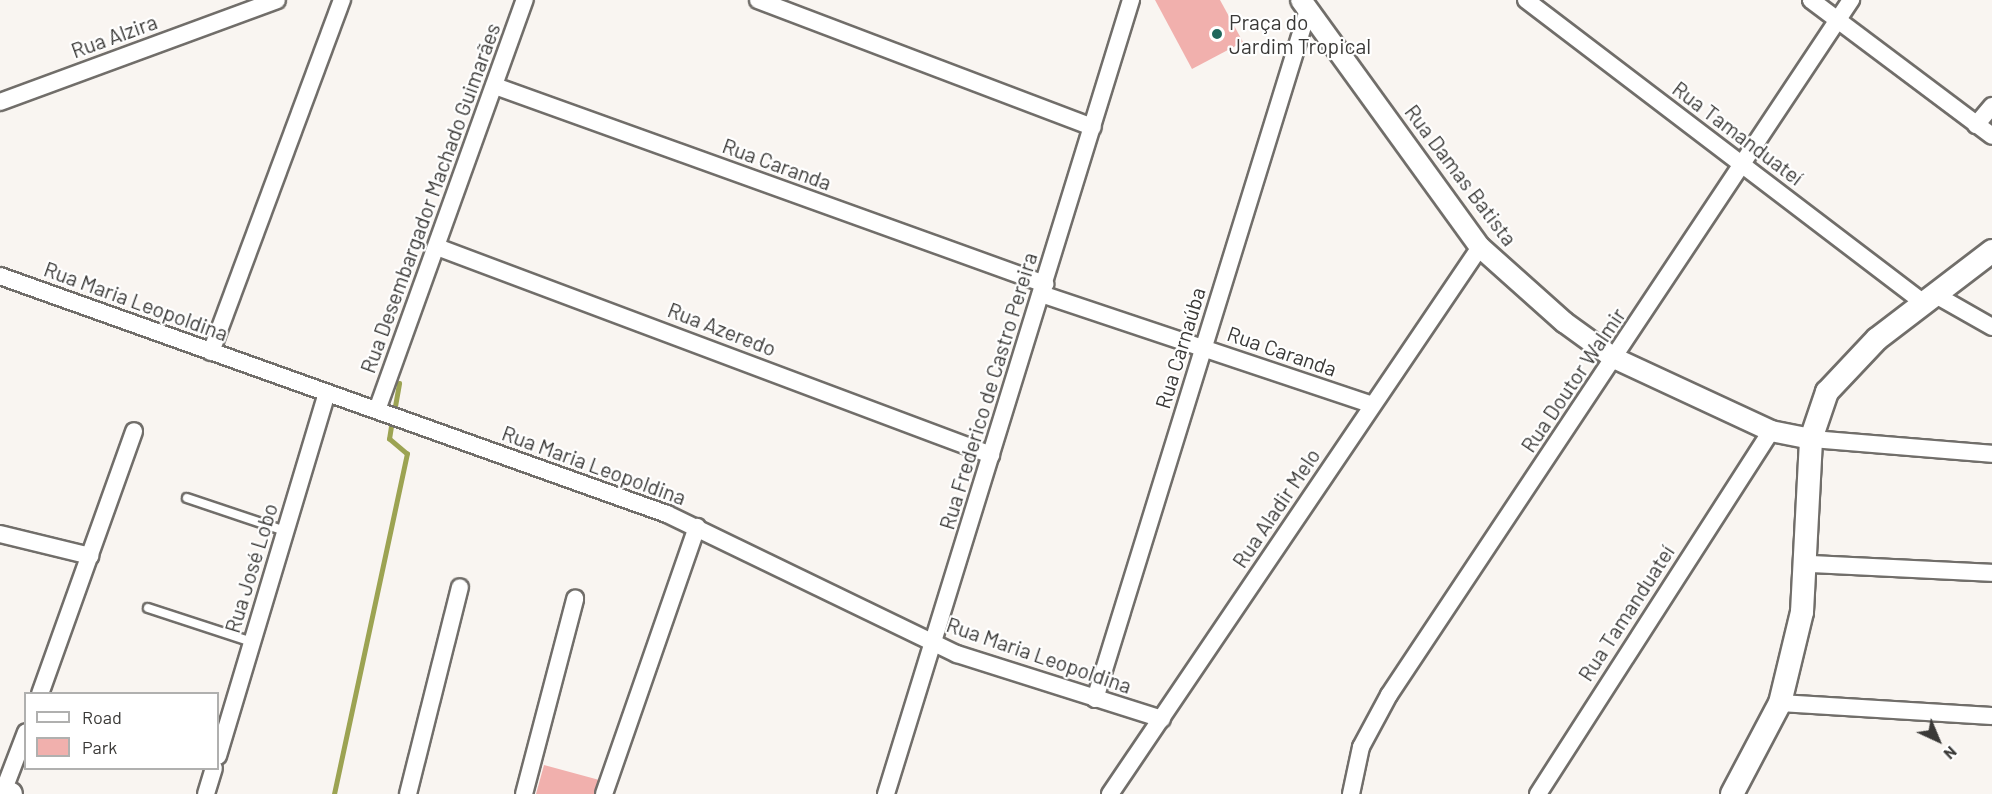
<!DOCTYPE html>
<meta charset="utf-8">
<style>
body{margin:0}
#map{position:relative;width:1992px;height:794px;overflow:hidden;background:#f9f5f1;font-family:Barlow,sans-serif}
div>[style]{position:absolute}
.green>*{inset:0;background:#f1b0ad}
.stream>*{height:4.5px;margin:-2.25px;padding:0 2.25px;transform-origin:2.25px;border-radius:2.25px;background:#9ca352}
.roads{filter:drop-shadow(2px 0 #716e6a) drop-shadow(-2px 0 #716e6a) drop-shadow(0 2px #716e6a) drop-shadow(0 -2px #716e6a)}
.service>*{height:8px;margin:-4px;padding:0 4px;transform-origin:4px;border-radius:4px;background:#fff}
.minor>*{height:16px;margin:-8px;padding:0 8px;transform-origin:8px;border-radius:8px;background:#fff}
.tertiary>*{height:20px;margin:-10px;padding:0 10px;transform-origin:10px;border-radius:10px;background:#fff}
.secondary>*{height:22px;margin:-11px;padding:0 11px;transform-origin:11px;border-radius:11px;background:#fff}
.dots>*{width:16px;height:16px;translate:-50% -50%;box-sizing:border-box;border:3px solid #fff;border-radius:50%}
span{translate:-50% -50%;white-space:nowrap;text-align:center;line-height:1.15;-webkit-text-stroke:4.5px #fff;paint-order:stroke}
.poi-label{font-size:21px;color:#3a3937}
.left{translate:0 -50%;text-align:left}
.street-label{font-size:21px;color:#3a3937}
.legend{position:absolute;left:24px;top:692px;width:195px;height:78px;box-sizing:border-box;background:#fff;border:2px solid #b0b0af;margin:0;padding:8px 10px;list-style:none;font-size:18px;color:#3a3937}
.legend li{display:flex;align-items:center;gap:12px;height:30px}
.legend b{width:30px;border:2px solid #b0b0af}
.north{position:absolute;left:1908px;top:710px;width:60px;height:60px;-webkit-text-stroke:4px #fff;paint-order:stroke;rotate:136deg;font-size:16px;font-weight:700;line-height:24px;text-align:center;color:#3a3937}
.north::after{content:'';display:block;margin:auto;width:21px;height:27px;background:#3a3937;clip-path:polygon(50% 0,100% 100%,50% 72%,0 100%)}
</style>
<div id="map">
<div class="green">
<i style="clip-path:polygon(1155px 0,1220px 0,1243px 42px,1192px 69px)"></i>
<i style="clip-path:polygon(544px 765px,603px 781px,598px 794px,536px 794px)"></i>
</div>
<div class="stream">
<i style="left:394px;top:412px;width:29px;rotate:-80deg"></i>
<i style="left:334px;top:794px;width:348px;rotate:-77.9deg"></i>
<i style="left:407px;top:454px;width:23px;rotate:-140deg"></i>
<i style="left:389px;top:439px;width:18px;rotate:-81deg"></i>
</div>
<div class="roads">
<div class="service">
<i style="left:187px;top:498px;width:103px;rotate:18.6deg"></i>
<i style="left:148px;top:608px;width:109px;rotate:18.1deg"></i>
</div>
<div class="minor">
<i style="left:758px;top:0;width:358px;rotate:20.8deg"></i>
<i style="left:1526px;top:0;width:499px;rotate:37.3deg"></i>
<i style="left:1811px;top:0;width:226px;rotate:36.9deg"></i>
<i style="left:495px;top:86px;width:585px;rotate:19.8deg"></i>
<i style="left:0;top:102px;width:295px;rotate:-20.2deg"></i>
<i style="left:1976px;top:125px;width:25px;rotate:-50deg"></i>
<i style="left:437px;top:247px;width:592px;rotate:20.58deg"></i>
<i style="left:0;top:276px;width:708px;rotate:19.64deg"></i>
<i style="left:667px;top:514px;width:322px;rotate:25.8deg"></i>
<i style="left:957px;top:654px;width:215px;rotate:17.6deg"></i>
<i style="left:1041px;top:294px;width:349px;rotate:18.5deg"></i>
<i style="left:1934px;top:294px;width:67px;rotate:29.6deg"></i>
<i style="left:211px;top:352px;width:376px;rotate:-69.6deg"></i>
<i style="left:377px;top:410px;width:436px;rotate:-70.2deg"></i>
<i style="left:1811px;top:439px;width:182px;rotate:4.7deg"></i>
<i style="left:0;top:534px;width:93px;rotate:13.7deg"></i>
<i style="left:1809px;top:564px;width:183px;rotate:2.8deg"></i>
<i style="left:40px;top:694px;width:279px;rotate:-70.3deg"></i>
<i style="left:1095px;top:699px;width:721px;rotate:-72.82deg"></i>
<i style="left:1780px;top:703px;width:212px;rotate:3.5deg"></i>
<i style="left:218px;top:756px;width:379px;rotate:-73.3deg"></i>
<i style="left:3px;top:792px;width:64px;rotate:-69deg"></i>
<i style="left:206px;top:794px;width:27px;rotate:-73deg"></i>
<i style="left:408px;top:794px;width:213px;rotate:-75.9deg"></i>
<i style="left:524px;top:794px;width:202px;rotate:-75.3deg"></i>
<i style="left:604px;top:794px;width:283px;rotate:-70.8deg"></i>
<i style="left:886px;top:794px;width:831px;rotate:-72.85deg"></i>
<i style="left:1110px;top:794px;width:660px;rotate:-55.92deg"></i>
<i style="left:1351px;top:794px;width:48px;rotate:-78deg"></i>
<i style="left:1361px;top:747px;width:59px;rotate:-61.7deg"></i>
<i style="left:1389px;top:695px;width:835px;rotate:-56.39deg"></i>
<i style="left:1538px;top:794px;width:431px;rotate:-57.3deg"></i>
</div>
<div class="tertiary">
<i style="left:1301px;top:0;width:305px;rotate:54.1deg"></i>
<i style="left:1480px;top:247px;width:113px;rotate:41.8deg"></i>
<i style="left:1564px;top:322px;width:62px;rotate:35.8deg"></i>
<i style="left:1614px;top:358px;width:173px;rotate:24.9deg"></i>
<i style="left:1771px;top:431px;width:41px;rotate:11.3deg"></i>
</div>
<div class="secondary">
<i style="left:0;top:792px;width:11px;rotate:10deg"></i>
<i style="left:1732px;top:794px;width:103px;rotate:-62.2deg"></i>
<i style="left:1780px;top:703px;width:94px;rotate:-76.4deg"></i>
<i style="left:1802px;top:612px;width:173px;rotate:-87deg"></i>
<i style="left:1811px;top:439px;width:50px;rotate:-71.2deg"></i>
<i style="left:1827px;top:392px;width:73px;rotate:-46.7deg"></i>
<i style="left:1877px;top:339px;width:145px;rotate:-37.4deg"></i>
</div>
</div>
<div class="dots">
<i style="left:1217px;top:34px;background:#1f675c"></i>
</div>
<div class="poi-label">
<span class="left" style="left:1229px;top:34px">Praça do<br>Jardim Tropical</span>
</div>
<div class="street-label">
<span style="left:114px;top:36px;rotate:-20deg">Rua Alzira</span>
<span style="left:1738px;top:133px;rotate:37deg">Rua Tamanduateí</span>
<span style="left:777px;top:164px;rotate:20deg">Rua Caranda</span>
<span style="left:1461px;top:175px;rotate:53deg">Rua Damas Batista</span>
<span style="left:430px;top:198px;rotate:-70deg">Rua Desembargador Machado Guimarães</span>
<span style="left:136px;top:301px;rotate:20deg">Rua Maria Leopoldina</span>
<span style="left:722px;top:329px;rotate:21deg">Rua Azeredo</span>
<span style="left:1180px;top:348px;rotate:-73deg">Rua Carnaúba</span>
<span style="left:1282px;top:351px;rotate:19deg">Rua Caranda</span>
<span style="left:1573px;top:380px;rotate:-56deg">Rua Doutor Walmir</span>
<span style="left:988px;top:391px;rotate:-73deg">Rua Frederico de Castro Pereira</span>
<span style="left:594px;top:465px;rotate:20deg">Rua Maria Leopoldina</span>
<span style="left:1276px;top:508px;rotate:-56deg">Rua Aladir Melo</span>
<span style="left:251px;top:568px;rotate:-73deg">Rua José Lobo</span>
<span style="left:1626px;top:613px;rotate:-57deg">Rua Tamanduateí</span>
<span style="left:1039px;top:655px;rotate:19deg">Rua Maria Leopoldina</span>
</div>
<ul class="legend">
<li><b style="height:8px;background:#fff"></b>Road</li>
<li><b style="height:16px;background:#f1b0ad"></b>Park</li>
</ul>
<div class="north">N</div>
</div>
